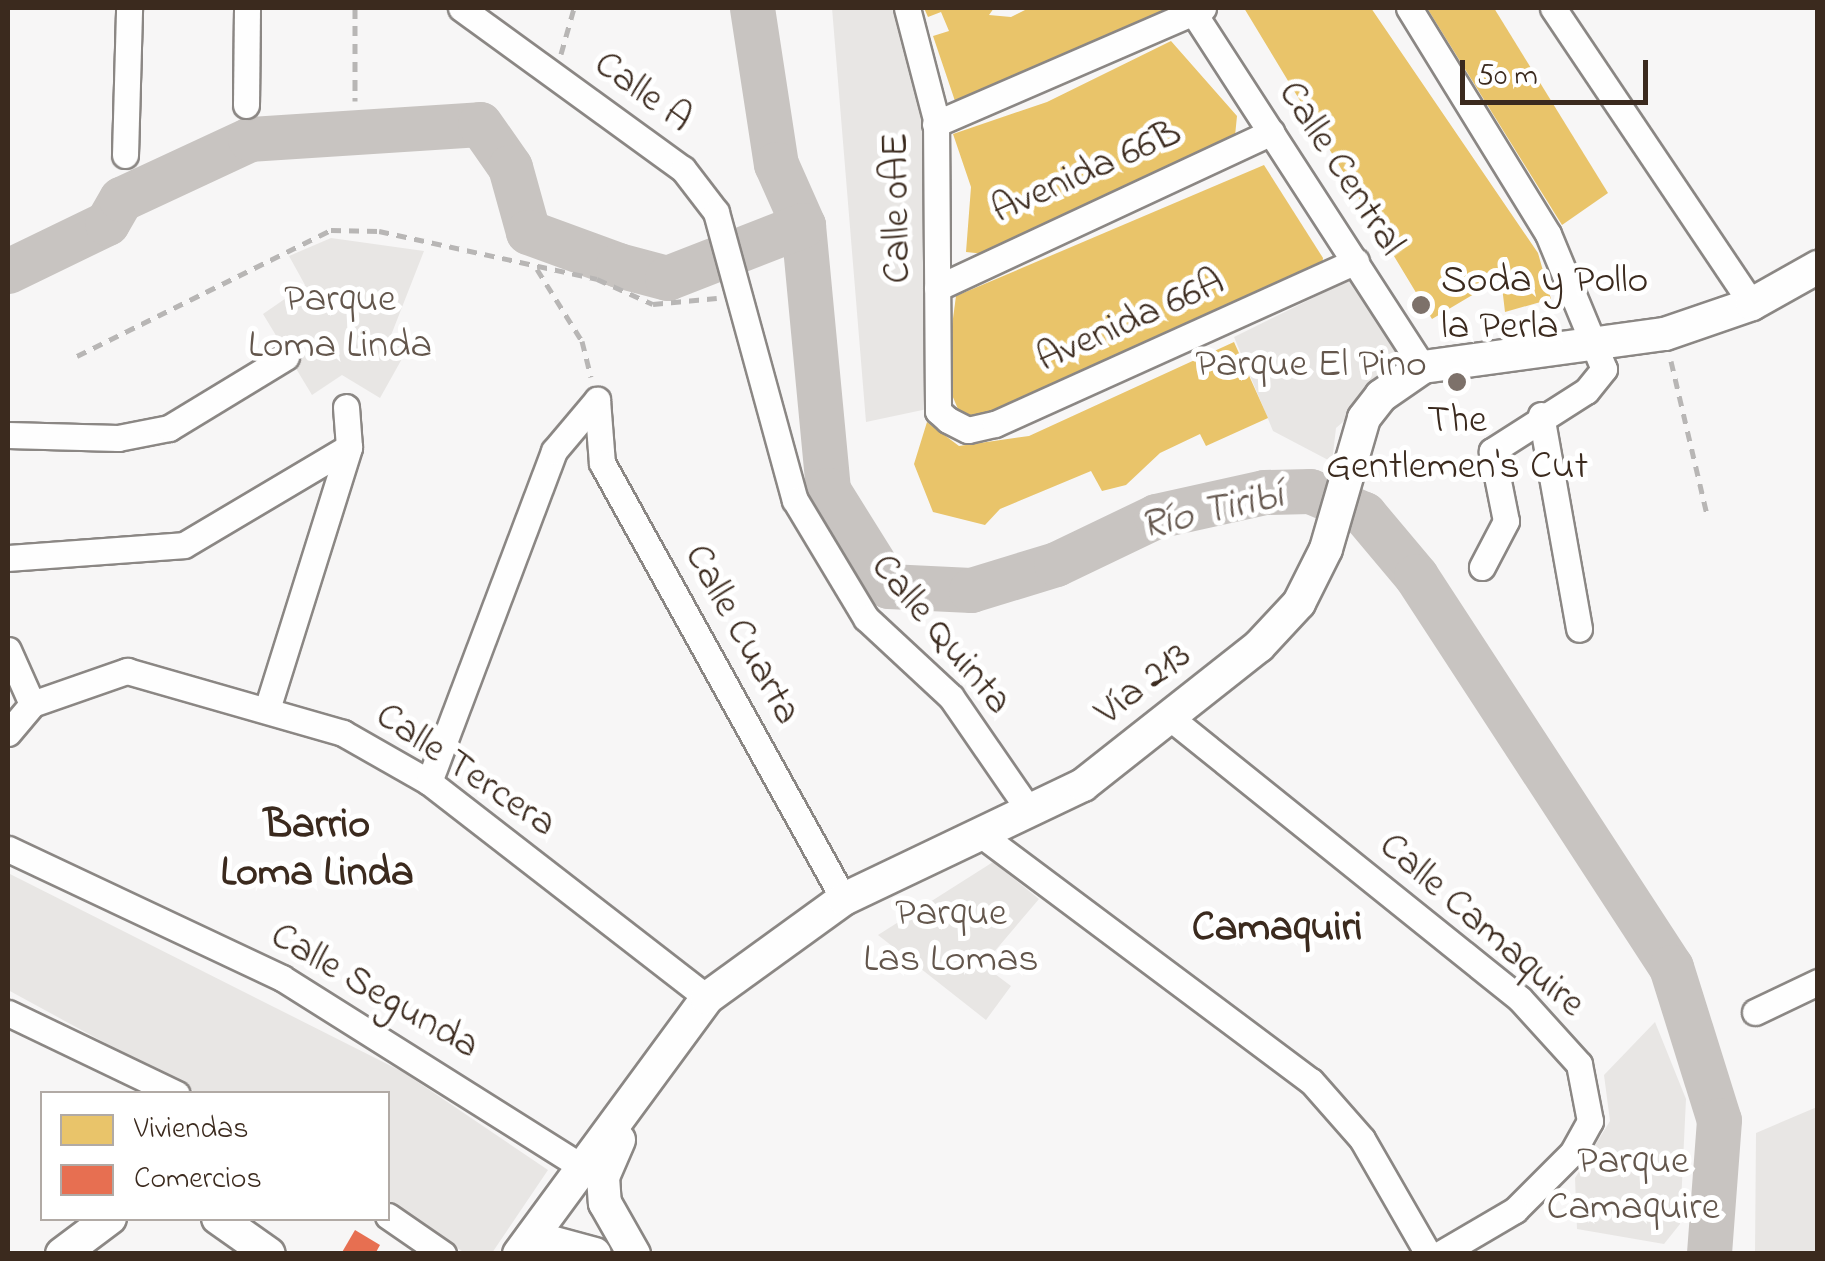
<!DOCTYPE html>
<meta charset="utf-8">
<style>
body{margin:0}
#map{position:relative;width:1825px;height:1261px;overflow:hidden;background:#f7f6f6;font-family:"Indie Flower",sans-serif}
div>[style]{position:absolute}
.green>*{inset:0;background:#e8e6e4}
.homes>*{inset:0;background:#e9c46a}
.shops>*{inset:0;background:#e76f51}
.river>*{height:45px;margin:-22.5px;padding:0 22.5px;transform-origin:22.5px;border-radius:22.5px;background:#c8c4c1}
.path>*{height:5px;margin-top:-2.5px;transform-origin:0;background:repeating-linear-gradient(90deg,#b8b6b5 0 10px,transparent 0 18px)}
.roads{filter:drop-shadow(2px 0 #8b8784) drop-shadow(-2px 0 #8b8784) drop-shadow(0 2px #8b8784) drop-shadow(0 -2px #8b8784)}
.minor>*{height:25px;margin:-12.5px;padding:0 12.5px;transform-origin:12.5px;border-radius:12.5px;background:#fefefe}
.major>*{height:32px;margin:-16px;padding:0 16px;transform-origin:16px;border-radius:16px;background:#fefefe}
.dots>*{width:28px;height:28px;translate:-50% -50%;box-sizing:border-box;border:5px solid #fff;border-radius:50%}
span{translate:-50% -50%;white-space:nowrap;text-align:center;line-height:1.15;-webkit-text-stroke:10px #fff;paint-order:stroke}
.street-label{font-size:40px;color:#3b2a1e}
.poi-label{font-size:40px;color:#3b2a1e}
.left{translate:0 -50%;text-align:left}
.park-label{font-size:40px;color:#63564c}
.water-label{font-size:42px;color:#65584f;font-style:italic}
.neighbourhood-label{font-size:42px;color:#3b2a1e;font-weight:700}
.frame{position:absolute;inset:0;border:10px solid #3b2a1e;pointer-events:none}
.legend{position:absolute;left:40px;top:1091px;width:350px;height:130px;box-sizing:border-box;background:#fff;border:2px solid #b1aaa5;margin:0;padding:12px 18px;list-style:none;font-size:30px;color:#3b2a1e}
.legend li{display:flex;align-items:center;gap:20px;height:50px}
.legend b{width:50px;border:2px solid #b1aaa5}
.scale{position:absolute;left:1460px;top:60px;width:188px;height:45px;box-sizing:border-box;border:5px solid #3b2a1e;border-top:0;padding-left:12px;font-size:30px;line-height:35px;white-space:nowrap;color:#3b2a1e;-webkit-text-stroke:8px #fff;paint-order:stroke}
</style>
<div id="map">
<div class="green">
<i style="clip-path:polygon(832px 8px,898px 8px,927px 123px,932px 408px,866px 422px)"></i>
<i style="clip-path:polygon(331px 238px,424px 251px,388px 343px,408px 348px,380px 398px,342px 375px,312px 395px,263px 314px,305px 285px,289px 256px)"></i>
<i style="clip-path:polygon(1351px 279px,1407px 366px,1336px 428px,1332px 462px,1273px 431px,1234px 337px)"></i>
<i style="clip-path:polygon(993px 862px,1039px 899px,983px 965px,1011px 986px,986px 1020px,878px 935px)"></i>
<i style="clip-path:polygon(8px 873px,403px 1072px,548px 1170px,492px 1253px,465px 1253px,388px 1203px,388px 1094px,197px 1093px,8px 990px)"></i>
<i style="clip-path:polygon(1655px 1022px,1686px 1099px,1680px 1224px,1664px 1244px,1577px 1229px,1575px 1178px,1610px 1121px,1604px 1075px)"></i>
<i style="clip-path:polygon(1817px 1107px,1817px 1253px,1755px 1253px,1756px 1133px)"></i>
</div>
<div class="homes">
<i style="clip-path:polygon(924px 8px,994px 8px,989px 15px,1011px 17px,1029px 8px,1174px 8px,956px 104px,933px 36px,949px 31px,941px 12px,928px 17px)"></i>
<i style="clip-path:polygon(1244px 8px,1371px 8px,1538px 253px,1551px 299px,1505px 312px,1501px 278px,1432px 319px)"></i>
<i style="clip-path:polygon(1427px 8px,1494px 8px,1608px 193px,1562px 225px)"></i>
<i style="clip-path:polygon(1171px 41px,1237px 116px,1234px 146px,985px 254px,966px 252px,971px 187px,953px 134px,1047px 102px)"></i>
<i style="clip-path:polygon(1264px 165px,1323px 258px,1321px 273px,965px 426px,945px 378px,956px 296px)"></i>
<i style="clip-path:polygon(1234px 342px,1268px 418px,1206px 446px,1200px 434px,1160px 453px,1126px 485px,1102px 491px,1091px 471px,1000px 509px,985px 525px,933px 512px,914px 464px,927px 422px,959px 446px,1029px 436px)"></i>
</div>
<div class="shops">
<i style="clip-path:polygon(355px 1230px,380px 1245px,375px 1254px,341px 1254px)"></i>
</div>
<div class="river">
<i style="left:752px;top:8px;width:158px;rotate:81.3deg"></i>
<i style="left:776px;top:164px;width:67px;rotate:66.1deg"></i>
<i style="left:803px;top:225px;width:266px;rotate:84.6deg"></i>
<i style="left:828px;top:490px;width:113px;rotate:58deg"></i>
<i style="left:888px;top:586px;width:83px;rotate:2.8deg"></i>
<i style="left:971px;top:590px;width:89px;rotate:-17deg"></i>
<i style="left:1056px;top:564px;width:111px;rotate:-25.6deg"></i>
<i style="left:1156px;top:516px;width:111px;rotate:-12.5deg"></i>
<i style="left:1264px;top:492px;width:46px;rotate:-1.2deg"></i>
<i style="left:1310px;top:491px;width:59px;rotate:23.1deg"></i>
<i style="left:1364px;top:514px;width:81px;rotate:50deg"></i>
<i style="left:1416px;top:576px;width:467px;rotate:56.9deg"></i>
<i style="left:1671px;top:967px;width:160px;rotate:72.6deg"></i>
<i style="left:1719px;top:1120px;width:134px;rotate:94.3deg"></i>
<i style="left:8px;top:271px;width:110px;rotate:-25.9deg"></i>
<i style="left:107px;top:223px;width:28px;rotate:-60deg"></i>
<i style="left:121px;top:199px;width:142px;rotate:-24.9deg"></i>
<i style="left:250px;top:139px;width:230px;rotate:-3.7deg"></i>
<i style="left:480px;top:124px;width:52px;rotate:55.1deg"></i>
<i style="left:510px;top:167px;width:67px;rotate:74.5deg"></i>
<i style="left:528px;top:232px;width:96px;rotate:20.1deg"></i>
<i style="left:618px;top:265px;width:51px;rotate:14.9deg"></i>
<i style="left:667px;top:278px;width:146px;rotate:-21.3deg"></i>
</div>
<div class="path">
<i style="left:355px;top:8px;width:93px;rotate:90deg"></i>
<i style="left:561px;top:54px;width:48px;rotate:-74.2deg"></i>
<i style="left:537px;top:269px;width:85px;rotate:58deg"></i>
<i style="left:582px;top:341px;width:37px;rotate:76deg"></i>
<i style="left:77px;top:356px;width:284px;rotate:-26.4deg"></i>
<i style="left:331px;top:230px;width:48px;rotate:1.2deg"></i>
<i style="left:379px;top:231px;width:223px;rotate:12.4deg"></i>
<i style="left:597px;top:279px;width:61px;rotate:24.1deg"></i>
<i style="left:653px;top:304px;width:64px;rotate:-5.4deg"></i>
<i style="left:1671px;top:361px;width:157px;rotate:76.8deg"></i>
</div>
<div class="roads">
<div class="minor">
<i style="left:461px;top:8px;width:274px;rotate:36deg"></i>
<i style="left:683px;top:169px;width:54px;rotate:52.5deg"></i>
<i style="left:716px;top:212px;width:299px;rotate:74.7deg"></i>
<i style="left:795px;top:500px;width:138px;rotate:59deg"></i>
<i style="left:866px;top:618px;width:116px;rotate:42.9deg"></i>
<i style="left:951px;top:697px;width:137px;rotate:55.4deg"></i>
<i style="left:907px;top:8px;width:115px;rotate:75.4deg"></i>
<i style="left:936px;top:119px;width:292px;rotate:89.6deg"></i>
<i style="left:938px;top:411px;width:13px;rotate:42deg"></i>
<i style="left:948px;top:420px;width:22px;rotate:27deg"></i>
<i style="left:968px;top:430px;width:28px;rotate:-13deg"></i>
<i style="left:995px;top:424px;width:396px;rotate:-24.3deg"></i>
<i style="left:1409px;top:8px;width:265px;rotate:58.4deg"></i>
<i style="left:1548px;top:234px;width:146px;rotate:67.5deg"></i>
<i style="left:1604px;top:369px;width:28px;rotate:129deg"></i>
<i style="left:1586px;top:391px;width:112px;rotate:147.4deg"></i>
<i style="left:1492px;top:451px;width:71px;rotate:78.7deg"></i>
<i style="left:1506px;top:521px;width:52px;rotate:117.6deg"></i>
<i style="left:1553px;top:8px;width:357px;rotate:56.1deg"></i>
<i style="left:1193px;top:12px;width:423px;rotate:57.1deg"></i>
<i style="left:246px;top:105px;width:97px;rotate:-89.4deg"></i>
<i style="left:935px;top:124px;width:292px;rotate:-23.4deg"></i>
<i style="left:125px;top:155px;width:147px;rotate:-88.4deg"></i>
<i style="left:937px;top:288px;width:369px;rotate:-25deg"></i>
<i style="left:597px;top:400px;width:63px;rotate:85.5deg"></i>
<i style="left:602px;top:463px;width:499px;rotate:61deg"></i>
<i style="left:1541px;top:415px;width:217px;rotate:79.9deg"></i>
<i style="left:8px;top:435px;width:110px;rotate:1.6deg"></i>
<i style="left:118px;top:438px;width:52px;rotate:-11.1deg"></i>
<i style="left:169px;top:428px;width:137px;rotate:-31.3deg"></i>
<i style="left:8px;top:558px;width:176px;rotate:-4.2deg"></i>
<i style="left:184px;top:545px;width:192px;rotate:-30.7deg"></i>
<i style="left:8px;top:650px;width:59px;rotate:66deg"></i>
<i style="left:268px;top:706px;width:271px;rotate:-72.6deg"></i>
<i style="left:349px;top:447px;width:40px;rotate:-94.3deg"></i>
<i style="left:1173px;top:720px;width:445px;rotate:38.8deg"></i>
<i style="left:1520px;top:999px;width:88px;rotate:47.8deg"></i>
<i style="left:1579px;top:1064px;width:58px;rotate:79.1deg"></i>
<i style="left:1590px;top:1121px;width:37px;rotate:119deg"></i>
<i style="left:1572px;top:1153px;width:81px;rotate:135deg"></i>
<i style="left:1515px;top:1210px;width:87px;rotate:149.6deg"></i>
<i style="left:8px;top:733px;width:38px;rotate:-50deg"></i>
<i style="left:32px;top:704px;width:101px;rotate:-19.2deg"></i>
<i style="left:127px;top:671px;width:225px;rotate:16deg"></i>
<i style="left:343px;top:733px;width:99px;rotate:29.7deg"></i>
<i style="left:429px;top:782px;width:352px;rotate:37.8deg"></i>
<i style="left:429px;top:782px;width:354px;rotate:-69.3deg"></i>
<i style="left:554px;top:451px;width:67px;rotate:-49.9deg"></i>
<i style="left:979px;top:833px;width:414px;rotate:36.8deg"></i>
<i style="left:1311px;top:1081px;width:77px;rotate:48.7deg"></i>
<i style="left:1362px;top:1139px;width:133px;rotate:60.1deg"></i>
<i style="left:8px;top:849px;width:303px;rotate:25.2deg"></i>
<i style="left:282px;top:978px;width:357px;rotate:32.2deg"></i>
<i style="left:1755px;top:1012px;width:70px;rotate:-25.5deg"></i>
<i style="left:8px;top:1013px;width:187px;rotate:25.6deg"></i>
<i style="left:388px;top:1216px;width:67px;rotate:34.6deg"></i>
</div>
<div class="major">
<i style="left:619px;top:1140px;width:40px;rotate:113.4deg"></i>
<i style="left:603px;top:1177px;width:26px;rotate:86deg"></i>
<i style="left:605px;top:1203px;width:59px;rotate:60.4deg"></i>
<i style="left:218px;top:1218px;width:62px;rotate:35.2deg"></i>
<i style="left:532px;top:1237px;width:65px;rotate:15.1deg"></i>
<i style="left:62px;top:1254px;width:60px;rotate:-36.9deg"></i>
<i style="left:519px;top:1254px;width:318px;rotate:-53.7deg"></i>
<i style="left:707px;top:998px;width:169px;rotate:-35.9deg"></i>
<i style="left:844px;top:899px;width:265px;rotate:-25.5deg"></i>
<i style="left:1083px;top:785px;width:224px;rotate:-38.3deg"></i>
<i style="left:1259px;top:646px;width:59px;rotate:-47.1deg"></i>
<i style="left:1299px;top:603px;width:60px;rotate:-63.4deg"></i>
<i style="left:1326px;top:549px;width:136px;rotate:-73.8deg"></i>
<i style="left:1364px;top:418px;width:28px;rotate:-52deg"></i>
<i style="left:1381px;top:396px;width:51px;rotate:-34.6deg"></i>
<i style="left:1423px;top:367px;width:244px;rotate:-7.8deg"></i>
<i style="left:1665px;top:334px;width:92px;rotate:-19deg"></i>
<i style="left:1752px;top:304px;width:76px;rotate:-29.3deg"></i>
</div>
</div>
<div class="dots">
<i style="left:1421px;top:305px;background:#7d716a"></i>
<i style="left:1457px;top:382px;background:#7d716a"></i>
</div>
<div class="street-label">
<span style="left:642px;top:93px;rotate:36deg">Calle A</span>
<span style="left:1340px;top:169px;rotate:57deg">Calle Central</span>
<span style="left:1087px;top:173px;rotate:-24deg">Avenida 66B</span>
<span style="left:898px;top:208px;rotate:-91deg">Calle 0AE</span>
<span style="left:1131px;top:322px;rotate:-24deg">Avenida 66A</span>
<span style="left:741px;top:635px;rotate:61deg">Calle Cuarta</span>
<span style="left:940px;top:635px;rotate:50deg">Calle Quinta</span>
<span style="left:1144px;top:685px;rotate:-38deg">Vía 213</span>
<span style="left:465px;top:771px;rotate:34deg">Calle Tercera</span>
<span style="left:1481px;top:926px;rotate:41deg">Calle Camaquire</span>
<span style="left:374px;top:992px;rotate:30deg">Calle Segunda</span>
</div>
<div class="poi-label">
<span class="left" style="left:1441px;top:305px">Soda y Pollo<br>la Perla</span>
<span style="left:1457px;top:445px">The<br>Gentlemen's Cut</span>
</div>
<div class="park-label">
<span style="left:340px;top:324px">Parque<br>Loma Linda</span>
<span style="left:1311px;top:366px">Parque El Pino</span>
<span style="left:951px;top:938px">Parque<br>Las Lomas</span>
<span style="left:1633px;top:1186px">Parque<br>Camaquire</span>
</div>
<div class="water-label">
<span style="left:1212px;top:512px;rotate:-13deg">Río Tiribí</span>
</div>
<div class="neighbourhood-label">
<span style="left:317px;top:850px">Barrio<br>Loma Linda</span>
<span style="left:1277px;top:929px">Camaquiri</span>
</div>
<div class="frame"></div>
<ul class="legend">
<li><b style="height:28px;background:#e9c46a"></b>Viviendas</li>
<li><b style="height:28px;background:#e76f51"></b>Comercios</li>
</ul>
<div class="scale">50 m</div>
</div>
